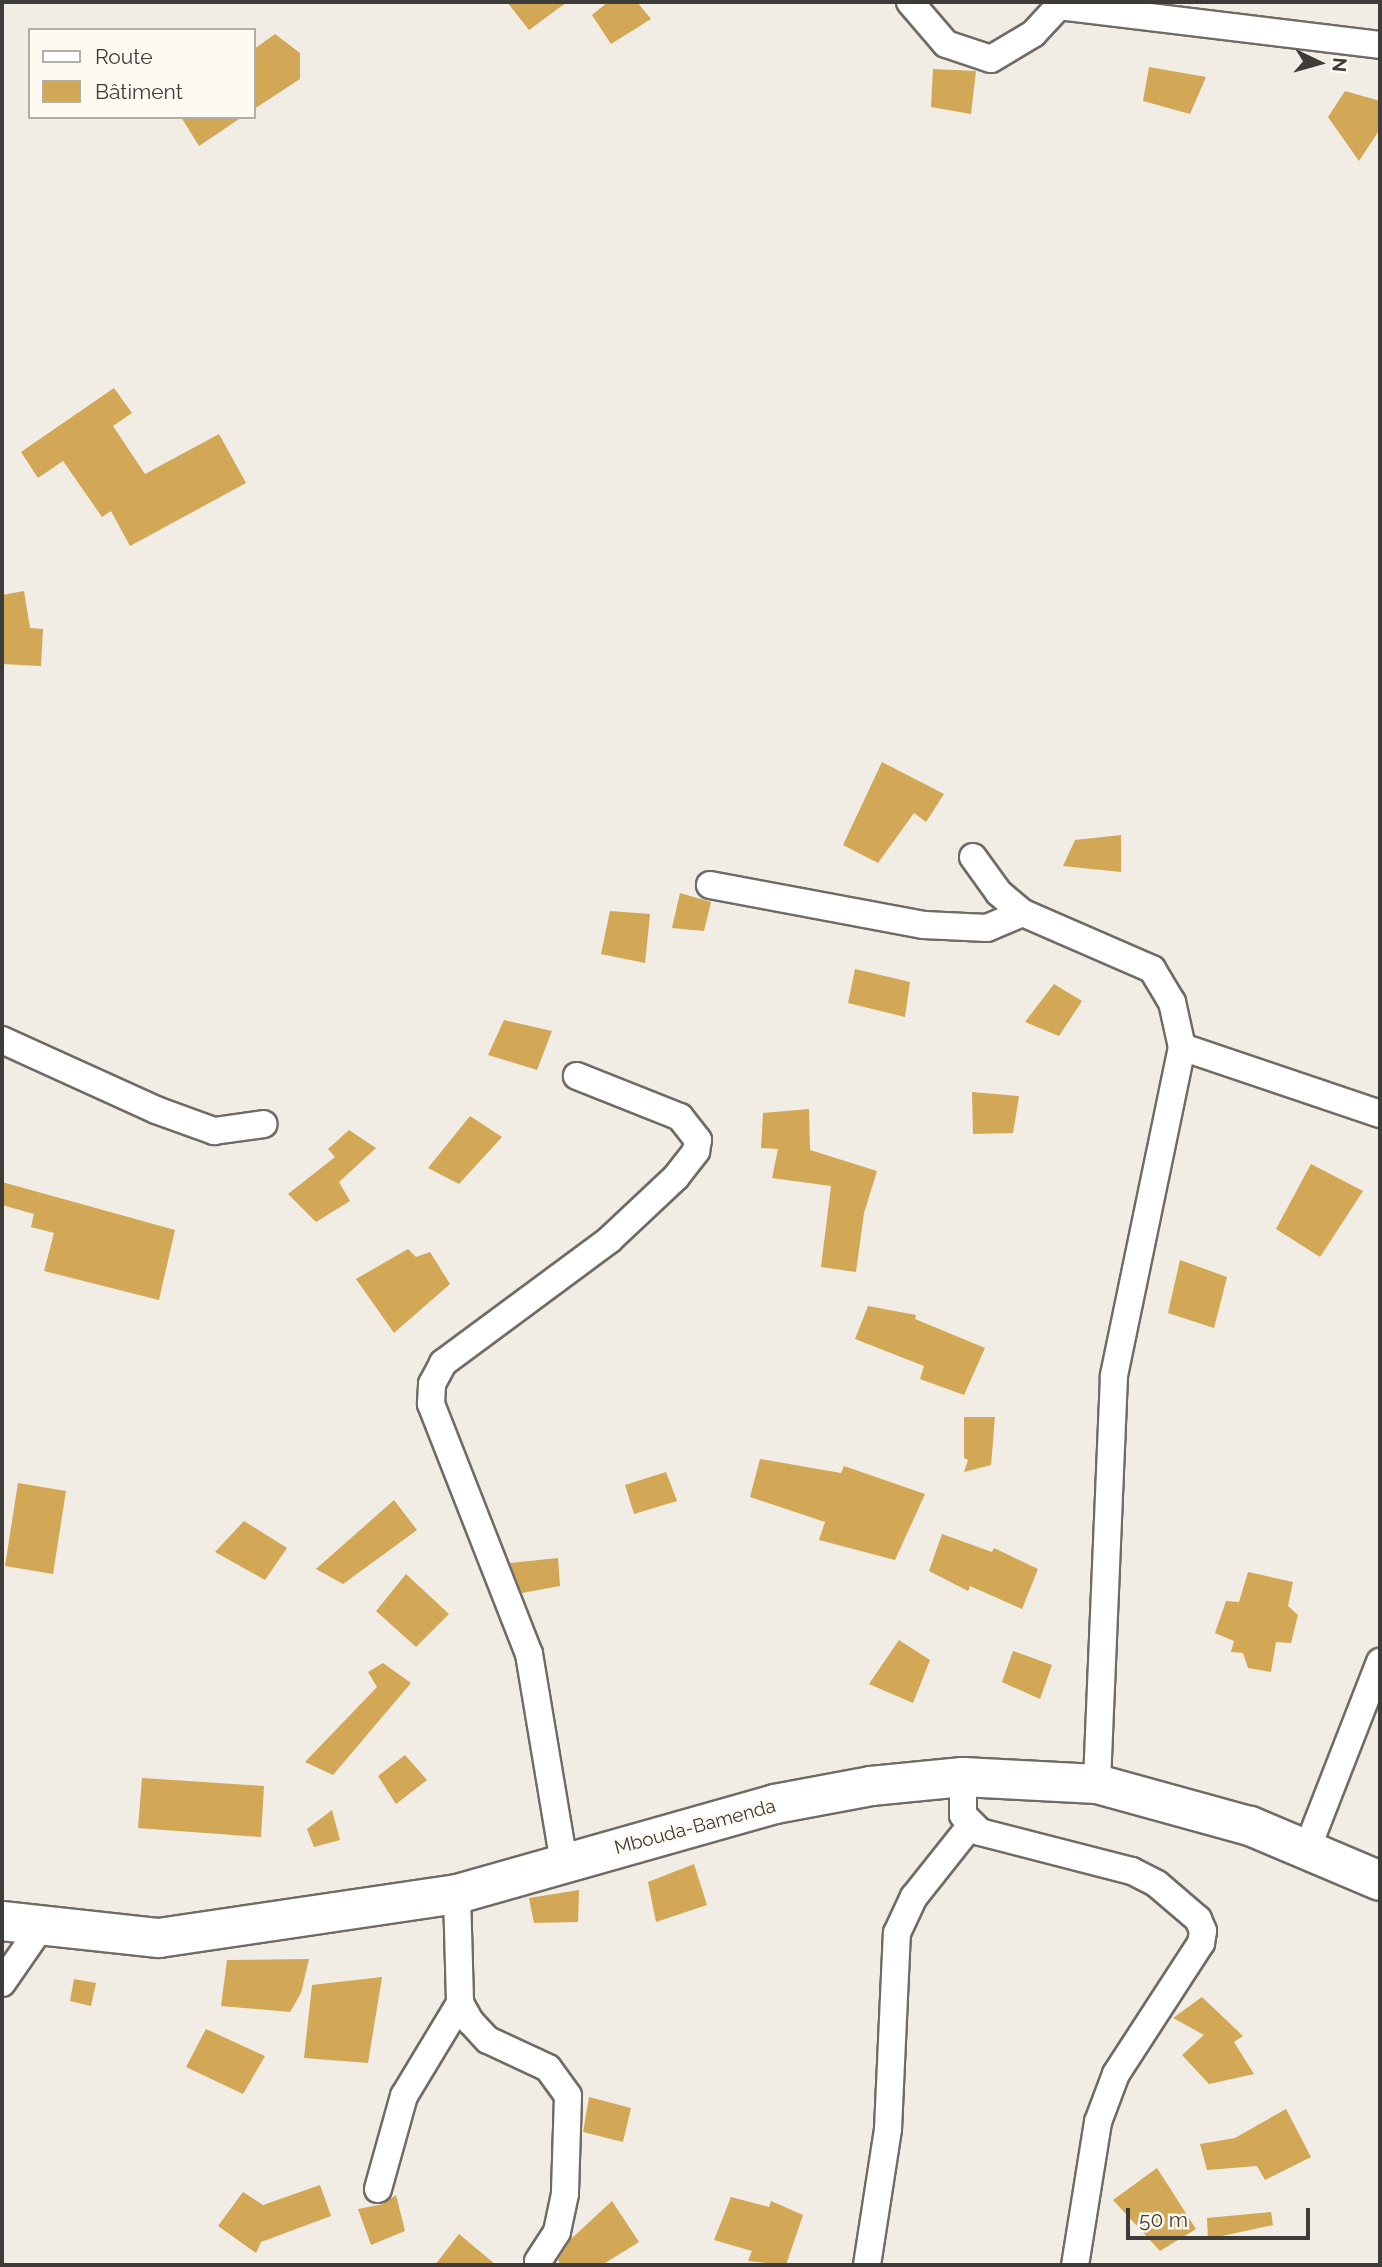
<!DOCTYPE html>
<meta charset="utf-8">
<style>
body{margin:0}
#map{position:relative;width:1382px;height:2267px;overflow:hidden;background:#f1ece4;font-family:Raleway,sans-serif}
div>[style]{position:absolute}
.building>*{inset:0;background:#d2a755}
.roads{filter:drop-shadow(2px 0 #706c65) drop-shadow(-2px 0 #706c65) drop-shadow(0 2px #706c65) drop-shadow(0 -2px #706c65)}
.minor>*{height:26px;margin:-13px;padding:0 13px;transform-origin:13px;border-radius:13px;background:#fff}
.trunk>*{height:38px;margin:-19px;padding:0 19px;transform-origin:19px;border-radius:19px;background:#fff}
span{translate:-50% -50%;white-space:nowrap;text-align:center;line-height:1.15;-webkit-text-stroke:5px #fef9f1;paint-order:stroke}
.street-label{font-size:19px;color:#3d3c38}
.frame{position:absolute;inset:0;border:4px solid #3d3c38;pointer-events:none}
.legend{position:absolute;left:28px;top:28px;width:228px;height:91px;box-sizing:border-box;background:#fef9f1;border:2px solid #b1ada7;margin:0;padding:9px 12px;list-style:none;font-size:21px;color:#3d3c38}
.legend li{display:flex;align-items:center;gap:14px;height:35px}
.legend b{width:35px;border:2px solid #b1ada7}
.north{position:absolute;left:1284px;top:28px;width:70px;height:70px;-webkit-text-stroke:5px #fef9f1;paint-order:stroke;rotate:95deg;font-size:19px;font-weight:700;line-height:28px;text-align:center;color:#3d3c38}
.north::after{content:'';display:block;margin:auto;width:24px;height:32px;background:#3d3c38;clip-path:polygon(50% 0,100% 100%,50% 72%,0 100%)}
.scale{position:absolute;left:1126px;top:2208px;width:184px;height:32px;box-sizing:border-box;border:4px solid #3d3c38;border-top:0;padding-left:9px;font-size:21px;line-height:24px;white-space:nowrap;color:#3d3c38;-webkit-text-stroke:5px #fef9f1;paint-order:stroke}
</style>
<div id="map">
<div class="building">
<i style="clip-path:polygon(507px 2px,567px 2px,529px 30px)"></i>
<i style="clip-path:polygon(608px 2px,637px 2px,651px 19px,611px 44px,592px 15px)"></i>
<i style="clip-path:polygon(275px 34px,300px 53px,300px 79px,254px 109px,254px 49px)"></i>
<i style="clip-path:polygon(1149px 67px,1206px 77px,1190px 114px,1143px 101px)"></i>
<i style="clip-path:polygon(933px 69px,976px 71px,971px 114px,931px 107px)"></i>
<i style="clip-path:polygon(1345px 91px,1380px 101px,1380px 129px,1359px 161px,1328px 117px)"></i>
<i style="clip-path:polygon(181px 117px,242px 117px,199px 146px)"></i>
<i style="clip-path:polygon(114px 388px,132px 413px,113px 426px,145px 474px,219px 434px,246px 483px,130px 546px,111px 511px,102px 517px,63px 461px,38px 478px,21px 452px)"></i>
<i style="clip-path:polygon(24px 591px,30px 628px,43px 629px,41px 666px,2px 664px,2px 595px)"></i>
<i style="clip-path:polygon(882px 762px,944px 794px,926px 822px,914px 813px,878px 863px,843px 845px)"></i>
<i style="clip-path:polygon(1121px 835px,1121px 872px,1063px 866px,1075px 840px)"></i>
<i style="clip-path:polygon(680px 893px,711px 902px,704px 931px,672px 928px)"></i>
<i style="clip-path:polygon(610px 911px,650px 914px,645px 963px,601px 954px)"></i>
<i style="clip-path:polygon(855px 969px,910px 982px,905px 1017px,848px 1003px)"></i>
<i style="clip-path:polygon(1054px 984px,1082px 1001px,1059px 1036px,1025px 1022px)"></i>
<i style="clip-path:polygon(504px 1020px,552px 1031px,537px 1070px,488px 1055px)"></i>
<i style="clip-path:polygon(972px 1092px,1019px 1096px,1013px 1133px,973px 1134px)"></i>
<i style="clip-path:polygon(809px 1109px,810px 1150px,877px 1171px,864px 1213px,856px 1272px,821px 1267px,831px 1186px,772px 1178px,778px 1149px,761px 1148px,763px 1113px)"></i>
<i style="clip-path:polygon(470px 1116px,502px 1137px,459px 1184px,428px 1168px)"></i>
<i style="clip-path:polygon(349px 1130px,376px 1148px,339px 1182px,350px 1201px,316px 1222px,288px 1194px,335px 1157px,328px 1149px)"></i>
<i style="clip-path:polygon(1311px 1164px,1363px 1191px,1320px 1257px,1276px 1229px)"></i>
<i style="clip-path:polygon(2px 1182px,175px 1230px,159px 1300px,44px 1271px,54px 1233px,31px 1227px,34px 1214px,2px 1205px)"></i>
<i style="clip-path:polygon(408px 1249px,416px 1257px,430px 1252px,450px 1284px,394px 1333px,356px 1279px)"></i>
<i style="clip-path:polygon(1180px 1260px,1227px 1277px,1214px 1328px,1168px 1313px)"></i>
<i style="clip-path:polygon(868px 1306px,916px 1315px,915px 1319px,985px 1348px,964px 1395px,920px 1379px,924px 1366px,855px 1339px)"></i>
<i style="clip-path:polygon(964px 1417px,995px 1417px,991px 1465px,964px 1472px,968px 1460px,964px 1458px)"></i>
<i style="clip-path:polygon(760px 1459px,841px 1473px,844px 1466px,925px 1494px,895px 1560px,819px 1540px,825px 1522px,750px 1497px)"></i>
<i style="clip-path:polygon(666px 1472px,677px 1501px,634px 1514px,625px 1485px)"></i>
<i style="clip-path:polygon(18px 1483px,66px 1491px,53px 1574px,5px 1566px)"></i>
<i style="clip-path:polygon(394px 1500px,417px 1530px,343px 1584px,316px 1569px)"></i>
<i style="clip-path:polygon(244px 1521px,287px 1548px,265px 1580px,215px 1552px)"></i>
<i style="clip-path:polygon(942px 1534px,992px 1552px,994px 1548px,1038px 1569px,1022px 1609px,970px 1586px,968px 1591px,929px 1571px)"></i>
<i style="clip-path:polygon(558px 1558px,560px 1586px,522px 1593px,510px 1563px)"></i>
<i style="clip-path:polygon(1248px 1572px,1293px 1582px,1288px 1606px,1298px 1615px,1291px 1643px,1276px 1642px,1271px 1672px,1248px 1668px,1243px 1653px,1231px 1652px,1234px 1641px,1215px 1633px,1226px 1601px,1239px 1602px)"></i>
<i style="clip-path:polygon(406px 1574px,449px 1614px,416px 1647px,376px 1611px)"></i>
<i style="clip-path:polygon(899px 1640px,930px 1660px,913px 1703px,869px 1684px)"></i>
<i style="clip-path:polygon(1013px 1651px,1052px 1665px,1040px 1699px,1002px 1682px)"></i>
<i style="clip-path:polygon(383px 1663px,411px 1683px,333px 1775px,305px 1762px,377px 1687px,368px 1672px)"></i>
<i style="clip-path:polygon(405px 1755px,427px 1780px,396px 1804px,378px 1776px)"></i>
<i style="clip-path:polygon(142px 1778px,264px 1786px,261px 1837px,138px 1828px)"></i>
<i style="clip-path:polygon(332px 1810px,340px 1840px,314px 1847px,307px 1829px)"></i>
<i style="clip-path:polygon(694px 1864px,707px 1905px,656px 1922px,648px 1882px)"></i>
<i style="clip-path:polygon(579px 1890px,578px 1922px,534px 1923px,529px 1898px)"></i>
<i style="clip-path:polygon(309px 1959px,301px 1993px,290px 2012px,221px 2006px,227px 1960px)"></i>
<i style="clip-path:polygon(382px 1977px,368px 2063px,304px 2058px,312px 1985px)"></i>
<i style="clip-path:polygon(74px 1979px,96px 1983px,91px 2006px,70px 2001px)"></i>
<i style="clip-path:polygon(1202px 1997px,1243px 2036px,1234px 2042px,1254px 2074px,1209px 2084px,1182px 2055px,1204px 2035px,1173px 2018px)"></i>
<i style="clip-path:polygon(206px 2029px,265px 2056px,243px 2094px,186px 2067px)"></i>
<i style="clip-path:polygon(589px 2097px,631px 2108px,623px 2142px,583px 2132px)"></i>
<i style="clip-path:polygon(1286px 2109px,1311px 2157px,1265px 2180px,1257px 2166px,1207px 2170px,1200px 2144px,1235px 2138px)"></i>
<i style="clip-path:polygon(1157px 2168px,1196px 2229px,1160px 2251px,1113px 2200px)"></i>
<i style="clip-path:polygon(320px 2185px,331px 2216px,261px 2242px,256px 2253px,218px 2226px,243px 2192px,263px 2205px)"></i>
<i style="clip-path:polygon(396px 2195px,405px 2231px,371px 2245px,358px 2209px,383px 2204px)"></i>
<i style="clip-path:polygon(731px 2197px,769px 2207px,771px 2201px,803px 2215px,786px 2265px,748px 2261px,752px 2251px,714px 2240px)"></i>
<i style="clip-path:polygon(612px 2201px,639px 2242px,602px 2265px,561px 2265px,558px 2260px,571px 2239px)"></i>
<i style="clip-path:polygon(1271px 2212px,1273px 2225px,1208px 2239px,1207px 2218px)"></i>
<i style="clip-path:polygon(459px 2234px,496px 2265px,435px 2265px)"></i>
</div>
<div class="roads">
<div class="minor">
<i style="left:910px;top:2px;width:55px;rotate:49.4deg"></i>
<i style="left:946px;top:44px;width:47px;rotate:18.4deg"></i>
<i style="left:991px;top:59px;width:49px;rotate:-30.8deg"></i>
<i style="left:1033px;top:34px;width:38px;rotate:-47deg"></i>
<i style="left:1059px;top:2px;width:4px;rotate:90deg"></i>
<i style="left:1059px;top:6px;width:323px;rotate:6.9deg"></i>
<i style="left:973px;top:857px;width:44px;rotate:54.2deg"></i>
<i style="left:999px;top:893px;width:31px;rotate:40deg"></i>
<i style="left:1023px;top:913px;width:141px;rotate:23.5deg"></i>
<i style="left:1152px;top:969px;width:39px;rotate:59deg"></i>
<i style="left:1172px;top:1002px;width:46px;rotate:77.5deg"></i>
<i style="left:1182px;top:1047px;width:336px;rotate:101.7deg"></i>
<i style="left:1114px;top:1376px;width:408px;rotate:92.4deg"></i>
<i style="left:710px;top:885px;width:218px;rotate:10.6deg"></i>
<i style="left:924px;top:925px;width:63px;rotate:2.7deg"></i>
<i style="left:987px;top:928px;width:39px;rotate:-23deg"></i>
<i style="left:2px;top:1040px;width:169px;rotate:24.4deg"></i>
<i style="left:156px;top:1110px;width:62px;rotate:19.9deg"></i>
<i style="left:214px;top:1131px;width:50px;rotate:-8deg"></i>
<i style="left:1182px;top:1047px;width:209px;rotate:18.7deg"></i>
<i style="left:963px;top:1777px;width:38px;rotate:90deg"></i>
<i style="left:963px;top:1815px;width:24px;rotate:45deg"></i>
<i style="left:980px;top:1832px;width:157px;rotate:14.4deg"></i>
<i style="left:1132px;top:1871px;width:28px;rotate:27deg"></i>
<i style="left:1157px;top:1884px;width:54px;rotate:40.5deg"></i>
<i style="left:1198px;top:1919px;width:13px;rotate:67deg"></i>
<i style="left:1203px;top:1931px;width:12px;rotate:99deg"></i>
<i style="left:1201px;top:1943px;width:156px;rotate:123deg"></i>
<i style="left:1116px;top:2074px;width:51px;rotate:110.6deg"></i>
<i style="left:1098px;top:2122px;width:145px;rotate:99.1deg"></i>
<i style="left:1307px;top:1849px;width:201px;rotate:-68.7deg"></i>
<i style="left:564px;top:1863px;width:212px;rotate:-99.5deg"></i>
<i style="left:529px;top:1654px;width:269px;rotate:-111.4deg"></i>
<i style="left:431px;top:1404px;width:20px;rotate:-87deg"></i>
<i style="left:432px;top:1384px;width:24px;rotate:-62deg"></i>
<i style="left:443px;top:1363px;width:207px;rotate:-36.5deg"></i>
<i style="left:609px;top:1240px;width:92px;rotate:-43.2deg"></i>
<i style="left:676px;top:1177px;width:33px;rotate:-52deg"></i>
<i style="left:696px;top:1151px;width:11px;rotate:-80deg"></i>
<i style="left:698px;top:1140px;width:29px;rotate:-128deg"></i>
<i style="left:680px;top:1117px;width:111px;rotate:-158.3deg"></i>
<i style="left:457px;top:1894px;width:109px;rotate:88.4deg"></i>
<i style="left:460px;top:2003px;width:21px;rotate:61deg"></i>
<i style="left:470px;top:2021px;width:26px;rotate:47deg"></i>
<i style="left:488px;top:2040px;width:66px;rotate:25deg"></i>
<i style="left:548px;top:2068px;width:34px;rotate:54deg"></i>
<i style="left:568px;top:2096px;width:98px;rotate:91.8deg"></i>
<i style="left:565px;top:2194px;width:39px;rotate:102deg"></i>
<i style="left:557px;top:2232px;width:35px;rotate:123deg"></i>
<i style="left:2px;top:1983px;width:72px;rotate:-55.2deg"></i>
<i style="left:378px;top:2189px;width:97px;rotate:-74.4deg"></i>
<i style="left:404px;top:2096px;width:109px;rotate:-58.9deg"></i>
<i style="left:867px;top:2265px;width:138px;rotate:-81.2deg"></i>
<i style="left:888px;top:2129px;width:196px;rotate:-87.4deg"></i>
<i style="left:897px;top:1933px;width:40px;rotate:-65deg"></i>
<i style="left:914px;top:1897px;width:92px;rotate:-51.6deg"></i>
</div>
<div class="trunk">
<i style="left:2px;top:1921px;width:158px;rotate:6.2deg"></i>
<i style="left:159px;top:1938px;width:301px;rotate:-8.4deg"></i>
<i style="left:457px;top:1894px;width:330px;rotate:-15.8deg"></i>
<i style="left:775px;top:1804px;width:98px;rotate:-10.6deg"></i>
<i style="left:871px;top:1786px;width:92px;rotate:-5.6deg"></i>
<i style="left:963px;top:1777px;width:134px;rotate:3deg"></i>
<i style="left:1097px;top:1784px;width:159px;rotate:15.4deg"></i>
<i style="left:1250px;top:1826px;width:141px;rotate:22.9deg"></i>
</div>
</div>
<div class="street-label">
<span style="left:695px;top:1827px;rotate:-15deg">Mbouda-Bamenda</span>
</div>
<div class="frame"></div>
<ul class="legend">
<li><b style="height:9px;background:#fff"></b>Route</li>
<li><b style="height:19px;background:#d2a755"></b>Bâtiment</li>
</ul>
<div class="north">N</div>
<div class="scale">50 m</div>
</div>
